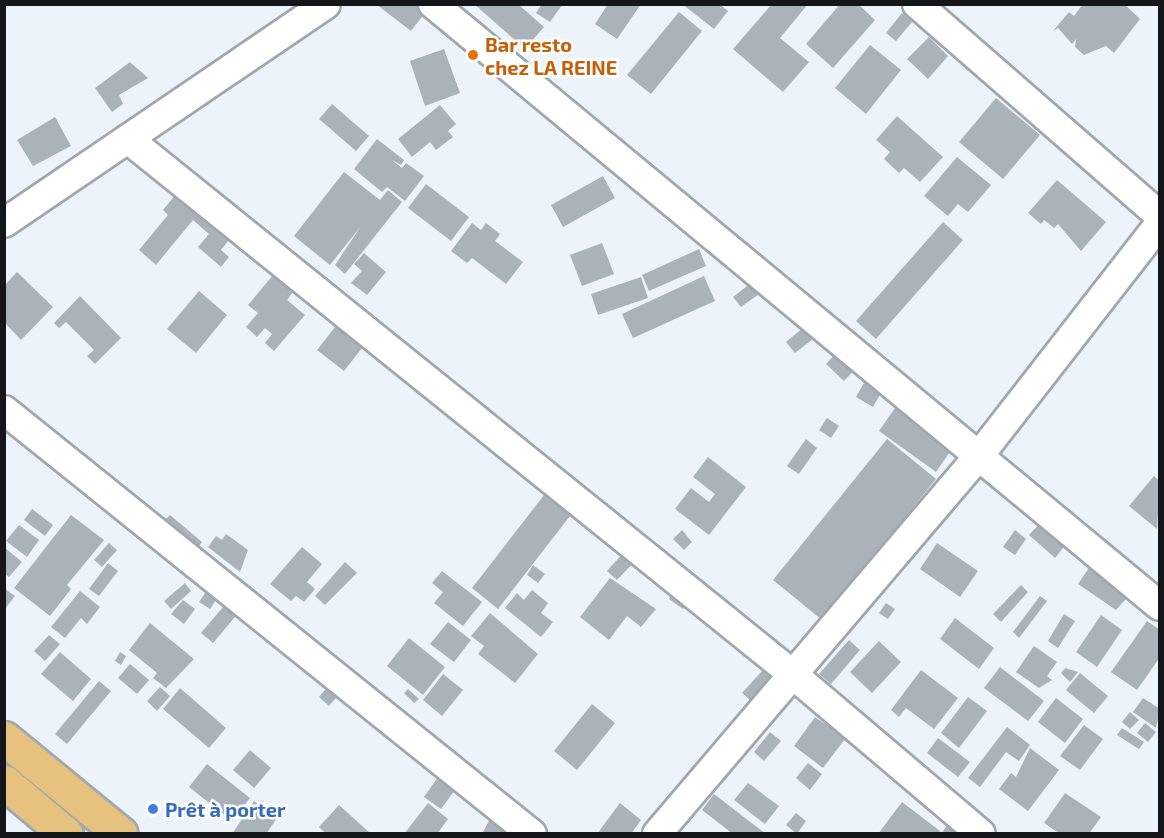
<!DOCTYPE html>
<meta charset="utf-8">
<style>
body{margin:0}
#map{position:relative;width:1164px;height:838px;overflow:hidden;background:#ecf3fb;font-family:"Exo 2",sans-serif}
div>[style]{position:absolute}
.building>*{inset:0;background:#abb3ba}
.roads{filter:drop-shadow(2px 0 #a0a7ae) drop-shadow(-2px 0 #a0a7ae) drop-shadow(0 2px #a0a7ae) drop-shadow(0 -2px #a0a7ae)}
.minor>*{height:28px;margin:-14px;padding:0 14px;transform-origin:14px;border-radius:14px;background:#fff}
.major>*{height:33px;margin:-16.5px;padding:0 16.5px;transform-origin:16.5px;border-radius:16.5px;background:#e7c17e}
.dots>*{width:16px;height:16px;translate:-50% -50%;box-sizing:border-box;border:3px solid #fff;border-radius:50%}
span{translate:-50% -50%;white-space:nowrap;text-align:center;line-height:1.15;-webkit-text-stroke:5px #fff;paint-order:stroke}
.food-label{font-size:20px;color:#c56008;font-weight:700}
.left{translate:0 -50%;text-align:left}
.shop-label{font-size:20px;color:#366cbe;font-weight:700}
.frame{position:absolute;inset:0;border:6px solid #141619;pointer-events:none}
</style>
<div id="map">
<div class="building">
<i style="clip-path:polygon(474px 4px,518px 4px,544px 27px,525px 49px)"></i>
<i style="clip-path:polygon(542px 4px,563px 4px,550px 22px,536px 13px)"></i>
<i style="clip-path:polygon(608px 4px,641px 4px,617px 39px,595px 24px)"></i>
<i style="clip-path:polygon(682px 4px,719px 4px,728px 11px,714px 29px)"></i>
<i style="clip-path:polygon(772px 4px,808px 4px,780px 38px,809px 62px,783px 92px,733px 49px)"></i>
<i style="clip-path:polygon(840px 4px,858px 4px,875px 20px,833px 68px,806px 44px)"></i>
<i style="clip-path:polygon(1083px 4px,1124px 4px,1140px 19px,1114px 53px,1106px 46px,1084px 55px,1075px 47px,1076px 39px,1072px 44px,1058px 28px,1053px 31px,1069px 12px,1074px 16px)"></i>
<i style="clip-path:polygon(377px 5px,422px 5px,428px 9px,411px 31px)"></i>
<i style="clip-path:polygon(679px 12px,702px 31px,651px 94px,627px 75px)"></i>
<i style="clip-path:polygon(902px 13px,912px 22px,896px 41px,886px 33px)"></i>
<i style="clip-path:polygon(929px 37px,948px 56px,928px 79px,907px 59px)"></i>
<i style="clip-path:polygon(870px 45px,901px 70px,866px 114px,835px 88px)"></i>
<i style="clip-path:polygon(444px 49px,460px 93px,425px 106px,410px 61px)"></i>
<i style="clip-path:polygon(130px 62px,148px 78px,119px 95px,123px 104px,112px 112px,95px 88px)"></i>
<i style="clip-path:polygon(996px 98px,1040px 135px,1003px 179px,959px 142px)"></i>
<i style="clip-path:polygon(332px 104px,369px 136px,356px 151px,319px 119px)"></i>
<i style="clip-path:polygon(440px 105px,456px 124px,448px 131px,453px 137px,436px 150px,430px 142px,412px 157px,398px 139px)"></i>
<i style="clip-path:polygon(897px 116px,943px 157px,920px 182px,904px 168px,899px 173px,884px 159px,890px 152px,876px 140px)"></i>
<i style="clip-path:polygon(55px 117px,71px 146px,33px 166px,17px 140px)"></i>
<i style="clip-path:polygon(377px 139px,404px 160px,401px 165px,392px 160px,402px 168px,406px 163px,424px 176px,405px 201px,387px 187px,382px 192px,354px 169px)"></i>
<i style="clip-path:polygon(957px 157px,991px 185px,968px 212px,958px 204px,948px 216px,924px 196px)"></i>
<i style="clip-path:polygon(344px 172px,380px 200px,388px 190px,402px 202px,345px 274px,335px 265px,361px 226px,330px 265px,294px 236px)"></i>
<i style="clip-path:polygon(603px 176px,615px 198px,563px 227px,551px 205px)"></i>
<i style="clip-path:polygon(1057px 180px,1106px 222px,1081px 251px,1058px 224px,1054px 228px,1044px 220px,1041px 224px,1028px 213px)"></i>
<i style="clip-path:polygon(426px 184px,469px 217px,451px 241px,408px 208px)"></i>
<i style="clip-path:polygon(176px 194px,232px 236px,221px 250px,229px 257px,221px 267px,198px 247px,209px 234px,193px 220px,156px 265px,139px 250px,168px 215px,163px 210px)"></i>
<i style="clip-path:polygon(943px 222px,963px 240px,876px 339px,856px 321px)"></i>
<i style="clip-path:polygon(472px 223px,481px 230px,486px 223px,500px 234px,495px 241px,523px 262px,506px 284px,472px 258px,467px 263px,451px 251px)"></i>
<i style="clip-path:polygon(602px 243px,614px 274px,582px 286px,570px 255px)"></i>
<i style="clip-path:polygon(699px 249px,706px 266px,649px 291px,642px 275px)"></i>
<i style="clip-path:polygon(364px 253px,386px 272px,367px 295px,351px 283px,362px 271px,354px 264px)"></i>
<i style="clip-path:polygon(17px 272px,53px 307px,21px 340px,5px 323px,5px 285px)"></i>
<i style="clip-path:polygon(273px 275px,293px 292px,287px 300px,305px 315px,274px 351px,265px 343px,272px 334px,265px 328px,257px 337px,246px 327px,258px 313px,248px 305px)"></i>
<i style="clip-path:polygon(704px 276px,715px 301px,633px 338px,622px 314px)"></i>
<i style="clip-path:polygon(641px 277px,648px 298px,598px 315px,591px 294px)"></i>
<i style="clip-path:polygon(751px 283px,759px 294px,741px 307px,733px 297px)"></i>
<i style="clip-path:polygon(199px 291px,227px 315px,196px 353px,167px 329px)"></i>
<i style="clip-path:polygon(80px 296px,121px 338px,95px 364px,87px 356px,94px 350px,66px 322px,59px 328px,54px 323px)"></i>
<i style="clip-path:polygon(339px 322px,366px 343px,344px 371px,317px 350px)"></i>
<i style="clip-path:polygon(804px 327px,813px 339px,795px 353px,786px 342px)"></i>
<i style="clip-path:polygon(841px 348px,859px 365px,844px 381px,826px 364px)"></i>
<i style="clip-path:polygon(864px 383px,881px 393px,873px 407px,856px 397px)"></i>
<i style="clip-path:polygon(897px 405px,954px 446px,936px 472px,879px 431px)"></i>
<i style="clip-path:polygon(827px 418px,839px 426px,831px 438px,819px 430px)"></i>
<i style="clip-path:polygon(806px 439px,817px 448px,799px 474px,787px 466px)"></i>
<i style="clip-path:polygon(887px 439px,936px 479px,822px 620px,773px 580px)"></i>
<i style="clip-path:polygon(708px 457px,746px 487px,709px 535px,675px 509px,691px 488px,709px 502px,715px 494px,693px 477px)"></i>
<i style="clip-path:polygon(1154px 476px,1160px 481px,1157px 529px,1129px 506px)"></i>
<i style="clip-path:polygon(544px 495px,570px 516px,498px 609px,472px 588px)"></i>
<i style="clip-path:polygon(32px 509px,53px 525px,45px 536px,24px 520px)"></i>
<i style="clip-path:polygon(71px 515px,104px 540px,67px 585px,71px 589px,50px 616px,14px 588px)"></i>
<i style="clip-path:polygon(170px 515px,202px 542px,197px 549px,164px 521px)"></i>
<i style="clip-path:polygon(1042px 521px,1067px 543px,1055px 558px,1029px 535px)"></i>
<i style="clip-path:polygon(19px 525px,39px 540px,27px 557px,6px 541px)"></i>
<i style="clip-path:polygon(682px 530px,692px 542px,684px 550px,673px 539px)"></i>
<i style="clip-path:polygon(1015px 530px,1026px 539px,1015px 555px,1003px 547px)"></i>
<i style="clip-path:polygon(226px 534px,248px 550px,240px 572px,208px 547px,216px 536px,222px 540px)"></i>
<i style="clip-path:polygon(109px 543px,117px 550px,102px 567px,94px 560px)"></i>
<i style="clip-path:polygon(937px 543px,978px 571px,960px 597px,920px 569px)"></i>
<i style="clip-path:polygon(4px 547px,22px 562px,9px 577px,4px 573px)"></i>
<i style="clip-path:polygon(302px 547px,322px 564px,307px 582px,315px 589px,304px 602px,296px 596px,291px 601px,270px 584px)"></i>
<i style="clip-path:polygon(626px 550px,636px 560px,617px 580px,607px 571px)"></i>
<i style="clip-path:polygon(345px 562px,357px 573px,325px 605px,315px 596px)"></i>
<i style="clip-path:polygon(1093px 562px,1134px 590px,1116px 610px,1078px 584px)"></i>
<i style="clip-path:polygon(108px 563px,118px 571px,99px 596px,89px 589px)"></i>
<i style="clip-path:polygon(533px 565px,545px 574px,538px 583px,527px 575px)"></i>
<i style="clip-path:polygon(442px 571px,482px 602px,463px 626px,434px 603px,443px 592px,432px 583px)"></i>
<i style="clip-path:polygon(610px 578px,656px 609px,641px 627px,627px 616px,609px 640px,580px 617px)"></i>
<i style="clip-path:polygon(185px 583px,191px 591px,171px 609px,164px 601px)"></i>
<i style="clip-path:polygon(1021px 585px,1028px 592px,1001px 622px,993px 614px)"></i>
<i style="clip-path:polygon(209px 587px,220px 594px,210px 609px,199px 602px)"></i>
<i style="clip-path:polygon(4px 588px,15px 596px,4px 610px)"></i>
<i style="clip-path:polygon(676px 589px,690px 599px,683px 609px,669px 599px)"></i>
<i style="clip-path:polygon(532px 590px,548px 603px,541px 613px,553px 622px,541px 637px,505px 608px,517px 593px,524px 600px)"></i>
<i style="clip-path:polygon(80px 591px,100px 607px,87px 624px,81px 618px,65px 638px,51px 627px)"></i>
<i style="clip-path:polygon(1040px 596px,1047px 601px,1019px 638px,1013px 632px)"></i>
<i style="clip-path:polygon(183px 600px,195px 609px,184px 624px,171px 614px)"></i>
<i style="clip-path:polygon(228px 601px,240px 611px,213px 643px,201px 633px)"></i>
<i style="clip-path:polygon(886px 603px,895px 609px,888px 619px,879px 613px)"></i>
<i style="clip-path:polygon(490px 613px,538px 654px,515px 683px,478px 654px,484px 646px,471px 636px)"></i>
<i style="clip-path:polygon(1064px 614px,1075px 621px,1058px 648px,1048px 641px)"></i>
<i style="clip-path:polygon(1101px 615px,1122px 630px,1097px 667px,1076px 652px)"></i>
<i style="clip-path:polygon(955px 618px,994px 648px,979px 669px,940px 639px)"></i>
<i style="clip-path:polygon(1147px 621px,1160px 630px,1160px 657px,1137px 690px,1111px 672px)"></i>
<i style="clip-path:polygon(448px 622px,471px 640px,454px 662px,430px 644px)"></i>
<i style="clip-path:polygon(150px 623px,194px 659px,166px 688px,153px 678px,157px 673px,129px 650px)"></i>
<i style="clip-path:polygon(49px 635px,60px 644px,45px 661px,34px 651px)"></i>
<i style="clip-path:polygon(409px 638px,445px 667px,423px 695px,387px 666px)"></i>
<i style="clip-path:polygon(849px 640px,860px 650px,831px 684px,819px 674px)"></i>
<i style="clip-path:polygon(879px 641px,901px 662px,872px 693px,850px 672px)"></i>
<i style="clip-path:polygon(1034px 646px,1057px 662px,1047px 676px,1052px 680px,1039px 688px,1016px 672px)"></i>
<i style="clip-path:polygon(60px 652px,91px 679px,73px 701px,41px 674px)"></i>
<i style="clip-path:polygon(120px 652px,126px 656px,121px 665px,115px 661px)"></i>
<i style="clip-path:polygon(130px 664px,149px 680px,137px 694px,118px 678px)"></i>
<i style="clip-path:polygon(1000px 667px,1044px 701px,1028px 721px,984px 688px)"></i>
<i style="clip-path:polygon(1065px 668px,1078px 672px,1070px 682px,1061px 673px)"></i>
<i style="clip-path:polygon(921px 670px,958px 698px,934px 729px,906px 708px,899px 717px,891px 710px)"></i>
<i style="clip-path:polygon(762px 671px,771px 678px,751px 701px,742px 693px)"></i>
<i style="clip-path:polygon(1080px 673px,1108px 696px,1094px 713px,1066px 690px)"></i>
<i style="clip-path:polygon(443px 674px,463px 690px,442px 716px,423px 700px)"></i>
<i style="clip-path:polygon(99px 681px,111px 691px,67px 744px,55px 734px)"></i>
<i style="clip-path:polygon(329px 685px,340px 693px,329px 706px,319px 697px)"></i>
<i style="clip-path:polygon(160px 687px,170px 696px,157px 711px,147px 701px)"></i>
<i style="clip-path:polygon(180px 688px,226px 728px,209px 748px,163px 709px)"></i>
<i style="clip-path:polygon(408px 689px,419px 699px,414px 703px,404px 693px)"></i>
<i style="clip-path:polygon(968px 697px,987px 711px,959px 748px,941px 733px)"></i>
<i style="clip-path:polygon(1056px 698px,1083px 719px,1065px 743px,1038px 722px)"></i>
<i style="clip-path:polygon(1143px 698px,1160px 709px,1156px 728px,1133px 712px)"></i>
<i style="clip-path:polygon(592px 704px,615px 723px,577px 770px,554px 751px)"></i>
<i style="clip-path:polygon(1130px 712px,1139px 720px,1130px 729px,1122px 722px)"></i>
<i style="clip-path:polygon(815px 717px,828px 726px,834px 718px,851px 731px,823px 768px,794px 746px)"></i>
<i style="clip-path:polygon(1145px 723px,1156px 732px,1148px 742px,1137px 733px)"></i>
<i style="clip-path:polygon(1084px 725px,1103px 739px,1080px 770px,1060px 756px)"></i>
<i style="clip-path:polygon(1007px 727px,1030px 745px,1019px 761px,1006px 752px,980px 787px,968px 778px)"></i>
<i style="clip-path:polygon(1122px 728px,1144px 742px,1139px 749px,1117px 735px)"></i>
<i style="clip-path:polygon(770px 732px,781px 741px,764px 761px,754px 752px)"></i>
<i style="clip-path:polygon(938px 738px,970px 762px,958px 777px,927px 753px)"></i>
<i style="clip-path:polygon(1030px 748px,1059px 770px,1028px 811px,999px 789px,1011px 773px,1016px 777px)"></i>
<i style="clip-path:polygon(250px 750px,271px 768px,254px 788px,233px 770px)"></i>
<i style="clip-path:polygon(808px 763px,822px 774px,810px 790px,796px 778px)"></i>
<i style="clip-path:polygon(207px 764px,250px 798px,232px 821px,189px 787px)"></i>
<i style="clip-path:polygon(438px 777px,455px 790px,441px 809px,424px 797px)"></i>
<i style="clip-path:polygon(748px 783px,779px 806px,765px 824px,734px 800px)"></i>
<i style="clip-path:polygon(1065px 793px,1101px 817px,1089px 834px,1060px 834px,1044px 823px)"></i>
<i style="clip-path:polygon(714px 794px,766px 834px,733px 834px,702px 810px)"></i>
<i style="clip-path:polygon(254px 801px,277px 818px,266px 834px,232px 834px)"></i>
<i style="clip-path:polygon(902px 802px,940px 831px,938px 834px,878px 834px)"></i>
<i style="clip-path:polygon(428px 803px,448px 819px,437px 834px,404px 834px)"></i>
<i style="clip-path:polygon(620px 803px,641px 820px,631px 834px,597px 834px)"></i>
<i style="clip-path:polygon(339px 805px,371px 834px,326px 834px,319px 827px)"></i>
<i style="clip-path:polygon(796px 813px,806px 821px,797px 834px,786px 825px)"></i>
<i style="clip-path:polygon(952px 818px,973px 834px,941px 834px)"></i>
<i style="clip-path:polygon(490px 819px,509px 834px,482px 834px)"></i>
</div>
<div class="roads">
<div class="minor">
<i style="left:433px;top:4px;width:944px;rotate:39.63deg"></i>
<i style="left:917px;top:4px;width:322px;rotate:41.1deg"></i>
<i style="left:128px;top:139px;width:850px;rotate:38.84deg"></i>
<i style="left:790px;top:672px;width:250px;rotate:40.3deg"></i>
<i style="left:4px;top:223px;width:389px;rotate:-34.2deg"></i>
<i style="left:4px;top:410px;width:677px;rotate:38.77deg"></i>
<i style="left:657px;top:834px;width:495px;rotate:-49.6deg"></i>
<i style="left:978px;top:457px;width:296px;rotate:-52.1deg"></i>
</div>
<div class="major">
<i style="left:4px;top:738px;width:151px;rotate:39.4deg"></i>
<i style="left:4px;top:782px;width:81px;rotate:40deg"></i>
</div>
</div>
<div class="dots">
<i style="left:473px;top:55px;background:#e8710a"></i>
<i style="left:153px;top:809px;background:#3f7fe0"></i>
</div>
<div class="food-label">
<span class="left" style="left:485px;top:56px">Bar resto<br>chez LA REINE</span>
</div>
<div class="shop-label">
<span class="left" style="left:165px;top:809px">Prêt à porter</span>
</div>
<div class="frame"></div>
</div>
